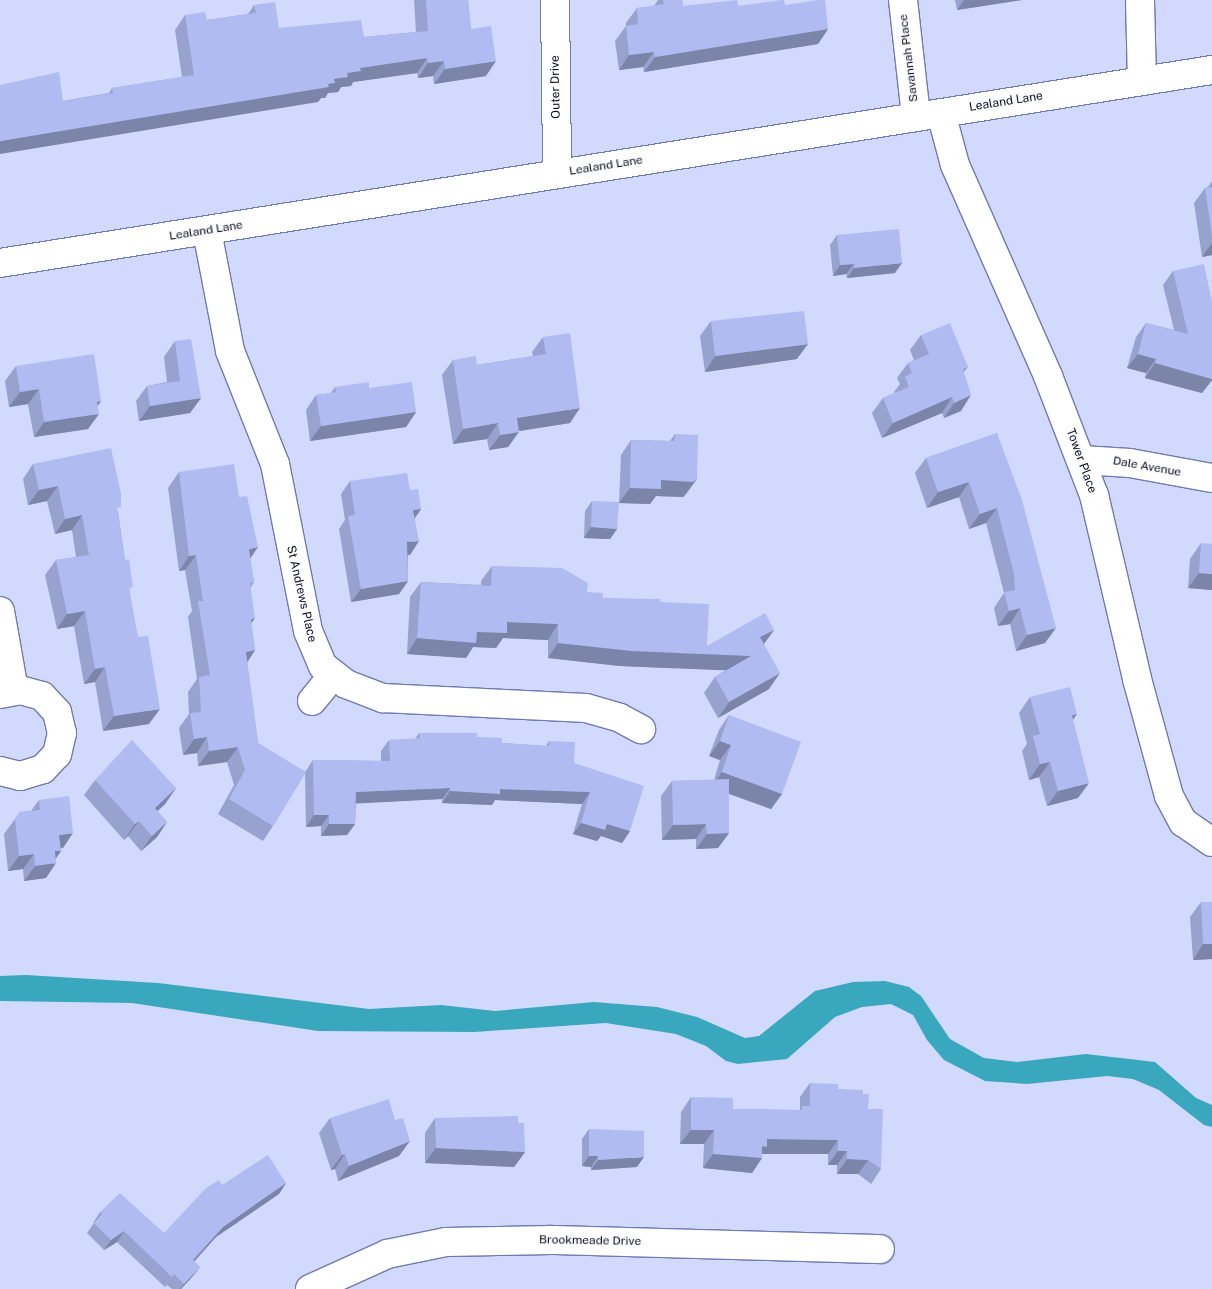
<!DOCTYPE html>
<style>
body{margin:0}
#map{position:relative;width:1212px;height:1289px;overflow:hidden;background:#d1d9fc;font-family:"Public Sans",sans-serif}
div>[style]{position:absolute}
.water>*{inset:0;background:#39a7be}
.roads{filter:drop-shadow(1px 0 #6f7aae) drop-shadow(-1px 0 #6f7aae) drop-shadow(0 1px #6f7aae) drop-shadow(0 -1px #6f7aae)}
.street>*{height:28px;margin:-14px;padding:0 14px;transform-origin:14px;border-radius:14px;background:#fff}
.secondary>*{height:28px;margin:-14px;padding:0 14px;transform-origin:14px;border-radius:14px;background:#fff}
.wall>*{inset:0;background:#97a2cf}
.shaded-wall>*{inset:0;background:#7b84a9}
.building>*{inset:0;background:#b0bcf1}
span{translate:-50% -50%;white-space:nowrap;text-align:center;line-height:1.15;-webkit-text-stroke:4.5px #fcfcfc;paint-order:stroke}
.street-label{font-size:12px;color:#090c1f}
</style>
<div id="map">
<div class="water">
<i style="clip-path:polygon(26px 975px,158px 983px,369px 1009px,441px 1005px,495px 1011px,594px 1002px,657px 1007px,697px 1017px,745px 1038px,759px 1036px,815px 991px,853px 982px,885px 981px,909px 987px,921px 996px,950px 1039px,984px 1058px,1017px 1062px,1086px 1054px,1155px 1062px,1196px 1098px,1212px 1105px,1212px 1127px,1204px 1125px,1159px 1090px,1133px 1079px,1107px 1076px,1027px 1084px,985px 1081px,944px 1060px,927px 1040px,913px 1015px,891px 1004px,862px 1007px,835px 1017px,787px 1059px,738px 1064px,726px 1061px,706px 1046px,676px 1034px,606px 1023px,474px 1032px,318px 1031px,132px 1003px,0 1001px,0 976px)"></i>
</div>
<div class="roads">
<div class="street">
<i style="left:555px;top:0;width:174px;rotate:89.3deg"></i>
<i style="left:903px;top:0;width:117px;rotate:83.6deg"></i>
<i style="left:1140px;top:0;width:81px;rotate:88.6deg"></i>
<i style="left:941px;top:113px;width:54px;rotate:74.9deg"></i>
<i style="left:955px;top:165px;width:231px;rotate:66.2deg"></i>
<i style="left:1048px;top:376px;width:128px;rotate:68.9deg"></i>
<i style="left:1094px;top:495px;width:189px;rotate:76.8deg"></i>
<i style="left:1137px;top:679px;width:121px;rotate:74.7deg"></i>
<i style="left:1169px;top:796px;width:30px;rotate:62deg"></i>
<i style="left:1183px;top:822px;width:35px;rotate:35deg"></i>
<i style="left:207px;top:231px;width:122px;rotate:79.1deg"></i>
<i style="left:230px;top:351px;width:122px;rotate:68.3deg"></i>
<i style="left:275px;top:464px;width:170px;rotate:78.8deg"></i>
<i style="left:308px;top:631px;width:38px;rotate:67deg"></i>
<i style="left:323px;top:666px;width:29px;rotate:38deg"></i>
<i style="left:346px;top:684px;width:40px;rotate:21deg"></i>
<i style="left:383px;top:698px;width:203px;rotate:2.8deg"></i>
<i style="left:586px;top:708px;width:35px;rotate:16deg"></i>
<i style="left:620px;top:718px;width:24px;rotate:28deg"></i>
<i style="left:1082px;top:460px;width:48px;rotate:3.6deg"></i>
<i style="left:1130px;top:463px;width:83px;rotate:10.4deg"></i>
<i style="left:0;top:611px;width:80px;rotate:80deg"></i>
<i style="left:0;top:694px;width:20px;rotate:-11deg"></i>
<i style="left:20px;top:690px;width:23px;rotate:15deg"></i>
<i style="left:42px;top:696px;width:22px;rotate:47deg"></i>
<i style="left:57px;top:712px;width:22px;rotate:77deg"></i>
<i style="left:62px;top:733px;width:22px;rotate:103deg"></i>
<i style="left:57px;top:754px;width:21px;rotate:133deg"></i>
<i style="left:43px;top:769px;width:24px;rotate:163deg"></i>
<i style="left:20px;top:776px;width:21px;rotate:-166deg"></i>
<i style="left:312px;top:701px;width:33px;rotate:-51deg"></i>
<i style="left:310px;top:1289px;width:85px;rotate:-24.4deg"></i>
<i style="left:387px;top:1254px;width:60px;rotate:-11.5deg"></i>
<i style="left:446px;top:1242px;width:105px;rotate:-1.1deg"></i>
<i style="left:551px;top:1240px;width:329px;rotate:1.6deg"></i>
</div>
<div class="secondary">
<i style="left:0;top:263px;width:1227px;rotate:-9.05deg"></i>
</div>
</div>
<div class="wall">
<i style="clip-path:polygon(414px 0,468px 0,471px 29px,486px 76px,434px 84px,433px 76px,418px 78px,417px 73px,353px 82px,351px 86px,341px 87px,338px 92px,328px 93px,325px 98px,321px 98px,318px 102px,63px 101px,109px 93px,112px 88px,182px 77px,175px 30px,185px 15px,207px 20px,248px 14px,254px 5px,279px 28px,364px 37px,416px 32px)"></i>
<i style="clip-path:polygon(658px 0,682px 0,683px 6px,738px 6px,785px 5px,828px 29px,818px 44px,644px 72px,643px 67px,619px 70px,615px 41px,626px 26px,626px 23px,637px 8px,654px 6px)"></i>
<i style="clip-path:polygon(955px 0,1022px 0,957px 10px)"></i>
<i style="clip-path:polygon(1212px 181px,1212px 255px,1202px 257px,1194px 203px,1205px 188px,1208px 187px)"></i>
<i style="clip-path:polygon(837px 235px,895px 273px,847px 278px,846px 274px,833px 276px,830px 245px)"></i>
<i style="clip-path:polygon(1173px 271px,1212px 302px,1212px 380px,1202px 393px,1145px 378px,1146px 373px,1127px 368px,1136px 337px,1146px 323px,1174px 330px,1163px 285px)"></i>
<i style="clip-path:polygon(711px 321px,797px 359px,705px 372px,700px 336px)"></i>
<i style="clip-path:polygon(921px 335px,968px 367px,964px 372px,961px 411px,944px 418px,942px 413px,882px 438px,872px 413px,883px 398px,895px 393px,894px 392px,900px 384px,897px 378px,908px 363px,914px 360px,910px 350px)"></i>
<i style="clip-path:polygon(543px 337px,570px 423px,519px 431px,508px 447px,489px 450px,487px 439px,453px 444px,442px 375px,453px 360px,477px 365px,533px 356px,532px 352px)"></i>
<i style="clip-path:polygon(175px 341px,201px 398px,190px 413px,139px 421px,136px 401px,147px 386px,167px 382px,164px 357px)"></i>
<i style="clip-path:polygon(16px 366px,101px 401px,98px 405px,88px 429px,34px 437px,28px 404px,9px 407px,5px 381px)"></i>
<i style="clip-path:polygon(335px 387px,369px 388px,416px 412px,406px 427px,310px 441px,306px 410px,316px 395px,331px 393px)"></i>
<i style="clip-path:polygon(997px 433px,1045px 643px,1016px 651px,1010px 624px,998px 626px,994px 608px,1004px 593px,986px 523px,969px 529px,959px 497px,927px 508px,915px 473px,926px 458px)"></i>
<i style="clip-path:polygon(675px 434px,686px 494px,683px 497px,656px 496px,650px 504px,619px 503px,621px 455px,631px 440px,670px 441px)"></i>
<i style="clip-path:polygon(33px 464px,118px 512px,149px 724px,103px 731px,95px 682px,84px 684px,74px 626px,57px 629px,45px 575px,56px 560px,76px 557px,72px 530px,55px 534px,47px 501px,28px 505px,23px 479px)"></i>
<i style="clip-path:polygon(179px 472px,239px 497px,254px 582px,251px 587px,251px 624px,255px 650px,247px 662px,258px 743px,305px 772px,313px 760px,381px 761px,381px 751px,389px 740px,415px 739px,419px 733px,477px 737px,502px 743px,546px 746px,549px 741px,574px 763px,630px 831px,622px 843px,601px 836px,597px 841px,573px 834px,582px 804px,495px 800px,492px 805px,442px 803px,442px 799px,356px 803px,355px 824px,347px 835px,321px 836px,321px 826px,306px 827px,305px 773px,273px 826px,263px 841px,218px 814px,234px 785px,227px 762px,198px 766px,197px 753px,183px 755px,179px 728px,189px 714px,188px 692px,197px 679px,188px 617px,192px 611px,185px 570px,179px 571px,168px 488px)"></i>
<i style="clip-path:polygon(350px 481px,410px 490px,421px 509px,415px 518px,410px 555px,408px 555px,408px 581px,399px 594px,351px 602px,339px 529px,345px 520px,341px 494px)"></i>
<i style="clip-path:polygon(592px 501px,617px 529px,610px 539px,584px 538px,585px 511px)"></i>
<i style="clip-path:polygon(1201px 543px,1212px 590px,1188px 588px,1190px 559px)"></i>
<i style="clip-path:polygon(492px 566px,587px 592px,603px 598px,660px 602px,707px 646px,774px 630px,764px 644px,769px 689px,718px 718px,704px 693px,715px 677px,726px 670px,620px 666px,548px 658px,548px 640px,503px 638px,496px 648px,473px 647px,466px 658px,407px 654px,410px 597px,421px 582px,481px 585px,481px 581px)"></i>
<i style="clip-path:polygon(1030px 697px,1073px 720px,1078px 798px,1047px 806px,1039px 777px,1029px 780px,1022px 751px,1027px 744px,1019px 713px)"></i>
<i style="clip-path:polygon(729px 715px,782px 794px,771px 809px,729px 794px,729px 833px,718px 848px,696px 849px,696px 839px,662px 840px,661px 796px,672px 781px,714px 780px,720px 760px,709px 756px,719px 730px)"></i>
<i style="clip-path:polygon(95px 780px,176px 788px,165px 804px,157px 811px,167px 822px,157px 837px,141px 851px,128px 836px,124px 840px,84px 795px)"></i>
<i style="clip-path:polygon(39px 800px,63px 848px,61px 848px,61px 851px,56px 858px,46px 878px,24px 881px,23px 869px,8px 871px,4px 834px,20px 812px,31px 811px)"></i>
<i style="clip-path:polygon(1201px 902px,1212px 959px,1193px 960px,1190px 917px)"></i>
<i style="clip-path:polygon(810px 1083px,863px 1094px,868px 1109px,881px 1169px,871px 1184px,858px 1174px,837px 1174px,837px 1165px,828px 1165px,828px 1154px,762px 1154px,762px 1158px,752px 1173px,703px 1168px,704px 1144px,680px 1144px,681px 1112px,691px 1097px,733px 1109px,800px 1110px,800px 1097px)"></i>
<i style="clip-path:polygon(330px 1118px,399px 1156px,338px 1181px,335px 1169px,331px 1170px,319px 1133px)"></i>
<i style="clip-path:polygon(435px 1118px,518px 1123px,525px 1152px,514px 1167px,425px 1163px,425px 1133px)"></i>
<i style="clip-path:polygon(589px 1129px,637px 1167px,591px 1170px,591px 1167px,582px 1166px,582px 1139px)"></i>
<i style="clip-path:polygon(286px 1183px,279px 1194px,216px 1237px,194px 1262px,200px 1267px,192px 1277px,181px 1289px,172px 1289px,167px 1285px,165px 1287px,117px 1242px,104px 1250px,87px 1233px,94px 1223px,93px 1223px,100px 1212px,164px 1233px)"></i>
</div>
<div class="shaded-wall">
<i style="clip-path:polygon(964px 0,1022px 0,957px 10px)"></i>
<i style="clip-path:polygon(828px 29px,818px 44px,644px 72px,655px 57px)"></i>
<i style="clip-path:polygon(654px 52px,643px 67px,619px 70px,629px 55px)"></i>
<i style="clip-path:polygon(427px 58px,417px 73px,353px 82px,351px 86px,341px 87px,338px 92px,328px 93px,325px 98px,321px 98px,318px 102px,0 154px,0 141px,328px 84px,334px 79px,347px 73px,360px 68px)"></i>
<i style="clip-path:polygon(444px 61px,433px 76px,418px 78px,428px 63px)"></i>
<i style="clip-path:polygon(496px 61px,486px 76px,434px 84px,445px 69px)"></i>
<i style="clip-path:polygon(1212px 243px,1212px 255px,1202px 257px)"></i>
<i style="clip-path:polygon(902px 263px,895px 273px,847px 278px,854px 268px)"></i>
<i style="clip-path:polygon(854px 264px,846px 274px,833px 276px,840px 265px)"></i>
<i style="clip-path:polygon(808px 344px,797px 359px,705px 372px,715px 356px)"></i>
<i style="clip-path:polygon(1138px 354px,1156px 359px,1146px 373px,1127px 368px)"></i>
<i style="clip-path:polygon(1155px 363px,1212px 379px,1212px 380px,1202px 393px,1145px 378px)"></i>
<i style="clip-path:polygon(39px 389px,28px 404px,9px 407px,20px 392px)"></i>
<i style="clip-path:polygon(971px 395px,961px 411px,944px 418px,954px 403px)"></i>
<i style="clip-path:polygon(952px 397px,942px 413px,882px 438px,893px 423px)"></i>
<i style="clip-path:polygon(201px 398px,190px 413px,139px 421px,150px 406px)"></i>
<i style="clip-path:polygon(101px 401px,91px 415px,99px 414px,88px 429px,34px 437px,44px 422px,97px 402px)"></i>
<i style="clip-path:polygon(580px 408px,570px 423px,506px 433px,517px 418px)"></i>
<i style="clip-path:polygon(416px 412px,406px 427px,310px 441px,321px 426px)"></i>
<i style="clip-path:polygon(498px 423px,487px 439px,453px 444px,463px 429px)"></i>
<i style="clip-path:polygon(519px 432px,508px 447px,489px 450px,500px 435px)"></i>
<i style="clip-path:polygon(697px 479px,686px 494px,683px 497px,656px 496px,650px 504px,619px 503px,630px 488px,661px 480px)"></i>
<i style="clip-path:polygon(969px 482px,959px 497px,927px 508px,938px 492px)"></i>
<i style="clip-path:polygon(58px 486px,47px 501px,28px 505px,39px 490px)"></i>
<i style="clip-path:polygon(997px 508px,986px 523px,969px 529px,980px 514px)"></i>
<i style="clip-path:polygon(421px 509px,412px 522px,413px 510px)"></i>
<i style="clip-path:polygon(82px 515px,72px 530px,55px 534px,65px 519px)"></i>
<i style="clip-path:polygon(591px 527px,617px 529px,610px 539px,584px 538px)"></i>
<i style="clip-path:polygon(419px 541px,410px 555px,398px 555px,407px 542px)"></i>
<i style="clip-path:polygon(258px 547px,248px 562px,249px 549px)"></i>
<i style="clip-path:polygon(196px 555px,185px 570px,179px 571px,189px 556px)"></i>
<i style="clip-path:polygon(1199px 573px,1212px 574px,1212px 590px,1188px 588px)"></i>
<i style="clip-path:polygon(408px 581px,399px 594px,351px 602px,361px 589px)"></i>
<i style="clip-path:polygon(1020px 608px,1010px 624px,998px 626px,1009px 611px)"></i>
<i style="clip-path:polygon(85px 611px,74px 626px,57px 629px,67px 614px)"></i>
<i style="clip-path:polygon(255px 618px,244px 634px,251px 619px)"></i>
<i style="clip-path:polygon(507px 622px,558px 624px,548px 640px,503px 638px,496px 648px,473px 647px,466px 658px,407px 654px,417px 638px,477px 632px)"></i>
<i style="clip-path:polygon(1056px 628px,1045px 643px,1016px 651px,1027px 635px)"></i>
<i style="clip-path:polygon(774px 630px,763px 645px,760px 637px)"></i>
<i style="clip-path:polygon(558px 643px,751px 656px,740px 671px,620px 666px,548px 658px)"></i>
<i style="clip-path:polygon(255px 650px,245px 666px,246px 652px)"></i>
<i style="clip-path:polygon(105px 667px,95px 682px,84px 684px,95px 669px)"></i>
<i style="clip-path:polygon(780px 673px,769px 689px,718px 718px,729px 702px)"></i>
<i style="clip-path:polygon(160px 709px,149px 724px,103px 731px,114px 716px)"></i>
<i style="clip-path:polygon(1077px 714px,1067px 729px,1072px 715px)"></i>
<i style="clip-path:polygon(207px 737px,197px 753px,183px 755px,194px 739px)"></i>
<i style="clip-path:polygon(720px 741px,731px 745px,720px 760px,709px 756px)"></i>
<i style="clip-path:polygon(238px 747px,227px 762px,198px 766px,209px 751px)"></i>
<i style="clip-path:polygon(1050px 762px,1039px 777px,1029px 780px,1040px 764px)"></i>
<i style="clip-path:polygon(722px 772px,782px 794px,771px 809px,711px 787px)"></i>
<i style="clip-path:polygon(1089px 783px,1078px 798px,1047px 806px,1058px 791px)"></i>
<i style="clip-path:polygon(176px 788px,165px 804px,144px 824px,155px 808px)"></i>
<i style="clip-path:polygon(450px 788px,442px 799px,348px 804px,356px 792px)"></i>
<i style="clip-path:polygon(500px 789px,590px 792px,582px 804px,495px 800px,492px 805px,442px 803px,450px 791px)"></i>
<i style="clip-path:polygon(314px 815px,329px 815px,321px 826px,306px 827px)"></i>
<i style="clip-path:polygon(139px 821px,128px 836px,124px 840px,135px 824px)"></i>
<i style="clip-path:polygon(167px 822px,157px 837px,141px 851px,152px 836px)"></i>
<i style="clip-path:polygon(581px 823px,607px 824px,630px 831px,622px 843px,601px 836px,597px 841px,573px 834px)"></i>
<i style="clip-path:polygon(329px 824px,355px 824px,347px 835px,321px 836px)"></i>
<i style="clip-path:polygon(706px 824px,696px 839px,662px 840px,673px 825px)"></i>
<i style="clip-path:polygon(73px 833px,63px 848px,48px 850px,59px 835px)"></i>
<i style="clip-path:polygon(729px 833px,718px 848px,696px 849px,707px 834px)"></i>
<i style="clip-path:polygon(55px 851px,61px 851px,52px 864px,56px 863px,46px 878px,24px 881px,35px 866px)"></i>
<i style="clip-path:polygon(34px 854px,23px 869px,8px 871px,19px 856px)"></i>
<i style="clip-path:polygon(1203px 944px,1212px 944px,1212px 959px,1193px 960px)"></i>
<i style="clip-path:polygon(691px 1130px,714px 1130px,704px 1144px,680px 1144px)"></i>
<i style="clip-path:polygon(767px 1139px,838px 1140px,828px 1154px,762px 1154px,762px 1158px,752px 1173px,703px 1168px,713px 1154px)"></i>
<i style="clip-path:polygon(410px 1141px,399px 1156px,338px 1181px,349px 1166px)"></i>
<i style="clip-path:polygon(436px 1148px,525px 1152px,514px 1167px,425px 1163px)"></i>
<i style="clip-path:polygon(838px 1151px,847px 1151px,837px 1165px,828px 1165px)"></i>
<i style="clip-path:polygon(345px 1154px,335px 1169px,331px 1170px,342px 1155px)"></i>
<i style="clip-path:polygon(589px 1156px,598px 1156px,591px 1167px,582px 1166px)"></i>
<i style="clip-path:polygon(644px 1157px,637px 1167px,591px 1170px,598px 1160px)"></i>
<i style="clip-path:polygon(847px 1159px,868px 1160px,858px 1174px,837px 1174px)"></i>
<i style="clip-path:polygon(286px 1183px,279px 1194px,216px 1237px,185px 1271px,193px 1260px,223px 1227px)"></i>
<i style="clip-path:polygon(124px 1231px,117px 1242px,104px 1250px,111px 1240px)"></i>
<i style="clip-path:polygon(200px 1267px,192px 1277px,181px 1289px,180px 1289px,184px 1284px)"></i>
</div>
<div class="building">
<i style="clip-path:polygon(426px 0,468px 0,471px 29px,491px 26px,496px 61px,445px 69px,444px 61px,428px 63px,427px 58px,360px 68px,361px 71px,347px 73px,348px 77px,334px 79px,335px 83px,328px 84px,329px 87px,0 141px,0 85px,59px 72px,63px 101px,113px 93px,112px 88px,194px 75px,185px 15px,205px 12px,207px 20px,256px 13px,254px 5px,275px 2px,279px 28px,361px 20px,364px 37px,428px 31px)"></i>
<i style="clip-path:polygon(663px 0,682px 0,683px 6px,737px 0,738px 6px,782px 0,784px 0,785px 5px,819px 0,825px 0,828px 29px,655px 57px,654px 52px,629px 55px,626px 26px,638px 24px,637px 8px,664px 4px)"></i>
<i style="clip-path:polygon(1212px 187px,1212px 236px,1205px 188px)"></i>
<i style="clip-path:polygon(899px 229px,902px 263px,854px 268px,854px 264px,840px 265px,837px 235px)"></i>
<i style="clip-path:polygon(1204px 264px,1212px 302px,1212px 379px,1155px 363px,1156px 359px,1138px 354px,1146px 323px,1188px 334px,1173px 271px)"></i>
<i style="clip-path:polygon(804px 311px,808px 344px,715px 356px,711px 321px)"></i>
<i style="clip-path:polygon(950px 323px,968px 367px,963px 369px,971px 395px,954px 403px,952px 397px,893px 423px,883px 398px,909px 387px,905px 377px,912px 373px,908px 363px,929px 354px,921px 335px)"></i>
<i style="clip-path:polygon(570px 333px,580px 408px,517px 418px,519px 432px,500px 435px,498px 423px,463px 429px,453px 360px,476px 356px,477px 365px,546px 354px,543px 337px)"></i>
<i style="clip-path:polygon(191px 339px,201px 398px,150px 406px,147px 386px,180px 381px,175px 341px)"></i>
<i style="clip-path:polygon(94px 354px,101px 401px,97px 402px,99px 414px,44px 422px,39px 389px,20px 392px,16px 366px)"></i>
<i style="clip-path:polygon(369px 382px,369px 388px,412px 382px,416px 412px,321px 426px,316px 395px,336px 392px,335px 387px)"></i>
<i style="clip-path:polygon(997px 433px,1022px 500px,1056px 628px,1027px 635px,1020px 608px,1009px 611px,1004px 592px,1015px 590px,1014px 574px,997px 508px,980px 514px,969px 482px,938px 492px,926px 458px)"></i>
<i style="clip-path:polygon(675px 434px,698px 435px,697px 479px,693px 482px,661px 480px,661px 489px,630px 488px,631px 440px,674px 441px)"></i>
<i style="clip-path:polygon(111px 448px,121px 494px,121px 507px,117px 508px,125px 560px,129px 559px,133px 587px,129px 588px,138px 637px,148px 636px,160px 709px,114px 716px,105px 667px,95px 669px,85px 611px,67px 614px,56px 560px,89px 555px,82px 515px,65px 519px,58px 486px,39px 490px,33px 464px)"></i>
<i style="clip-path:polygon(234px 464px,239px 497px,247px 496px,258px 547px,249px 549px,254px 582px,250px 583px,255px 618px,251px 619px,255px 650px,246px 652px,258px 743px,306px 772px,273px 826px,229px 799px,245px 770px,238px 747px,209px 751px,207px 737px,194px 739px,190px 713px,201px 712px,199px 677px,210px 675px,198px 601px,203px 601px,196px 555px,189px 556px,179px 472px)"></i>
<i style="clip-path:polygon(407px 473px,410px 490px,418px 489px,421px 509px,413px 510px,419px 541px,407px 542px,408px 581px,361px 589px,348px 516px,355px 515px,350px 481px)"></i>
<i style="clip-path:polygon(592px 501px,619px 502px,617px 529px,591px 527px)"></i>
<i style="clip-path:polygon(1201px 543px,1212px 544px,1212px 574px,1199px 573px)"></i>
<i style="clip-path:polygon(492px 566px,562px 568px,588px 583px,587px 592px,603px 593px,603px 598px,661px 599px,660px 602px,709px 604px,707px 646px,765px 613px,774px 630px,760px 637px,780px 673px,729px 702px,715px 677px,751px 656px,631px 651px,558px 643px,558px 624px,507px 622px,507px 633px,477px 632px,476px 643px,417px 638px,421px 582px,491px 586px)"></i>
<i style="clip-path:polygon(1070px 687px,1077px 714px,1072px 715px,1089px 783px,1058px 791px,1050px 762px,1040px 764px,1033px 736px,1040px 734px,1030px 697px)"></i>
<i style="clip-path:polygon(729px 715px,801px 742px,782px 794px,722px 772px,731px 745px,720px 741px)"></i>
<i style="clip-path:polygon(419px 733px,477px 733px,477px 737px,502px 738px,502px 743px,549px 746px,549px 741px,575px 742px,574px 763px,644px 786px,630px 831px,607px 824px,605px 830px,581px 823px,590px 792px,500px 789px,500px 794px,450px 791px,450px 788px,356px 792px,355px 824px,329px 824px,329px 815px,314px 815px,313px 760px,390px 761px,389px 740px,420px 738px)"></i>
<i style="clip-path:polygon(132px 740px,176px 788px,155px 808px,167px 822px,152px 836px,139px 821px,135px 824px,95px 780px)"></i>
<i style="clip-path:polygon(729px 779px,729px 833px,707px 834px,706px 824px,673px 825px,672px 781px)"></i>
<i style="clip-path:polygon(69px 796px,73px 833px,59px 835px,61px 851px,55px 851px,56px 863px,35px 866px,34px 854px,19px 856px,15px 819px,20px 812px,40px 810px,39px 800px)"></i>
<i style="clip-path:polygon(1201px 902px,1212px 902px,1212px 944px,1203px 944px)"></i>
<i style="clip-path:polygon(810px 1083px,838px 1084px,838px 1089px,863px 1090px,863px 1094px,869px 1094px,868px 1109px,883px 1109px,881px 1169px,868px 1160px,847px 1159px,847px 1151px,838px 1151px,838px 1140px,767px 1139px,767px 1147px,762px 1146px,762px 1158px,713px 1154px,714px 1130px,691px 1130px,691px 1097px,733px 1098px,733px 1109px,802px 1110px,802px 1106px,810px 1106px)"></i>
<i style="clip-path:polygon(389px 1099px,395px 1120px,403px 1118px,410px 1141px,349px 1166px,345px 1154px,342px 1155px,330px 1118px)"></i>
<i style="clip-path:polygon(518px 1116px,518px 1123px,524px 1123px,525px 1152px,436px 1148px,435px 1118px)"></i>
<i style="clip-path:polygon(589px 1129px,644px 1131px,644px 1157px,598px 1160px,598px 1156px,589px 1156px)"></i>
<i style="clip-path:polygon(268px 1155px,286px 1183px,223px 1227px,193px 1260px,200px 1267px,184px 1284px,174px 1274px,172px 1277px,124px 1231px,111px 1240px,94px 1223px,102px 1214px,100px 1212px,120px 1193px,164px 1233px,206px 1188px,219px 1180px,222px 1185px)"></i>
</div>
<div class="street-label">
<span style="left:909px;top:58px;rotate:-97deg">Savannah Place</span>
<span style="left:556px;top:87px;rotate:-91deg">Outer Drive</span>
<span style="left:1006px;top:102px;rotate:-9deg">Lealand Lane</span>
<span style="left:606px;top:166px;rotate:-9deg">Lealand Lane</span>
<span style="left:206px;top:231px;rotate:-9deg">Lealand Lane</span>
<span style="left:1081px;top:461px;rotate:70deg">Tower Place</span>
<span style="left:1147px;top:467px;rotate:10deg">Dale Avenue</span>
<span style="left:301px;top:594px;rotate:77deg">St Andrews Place</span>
<span style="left:590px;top:1241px;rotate:1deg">Brookmeade Drive</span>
</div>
</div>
